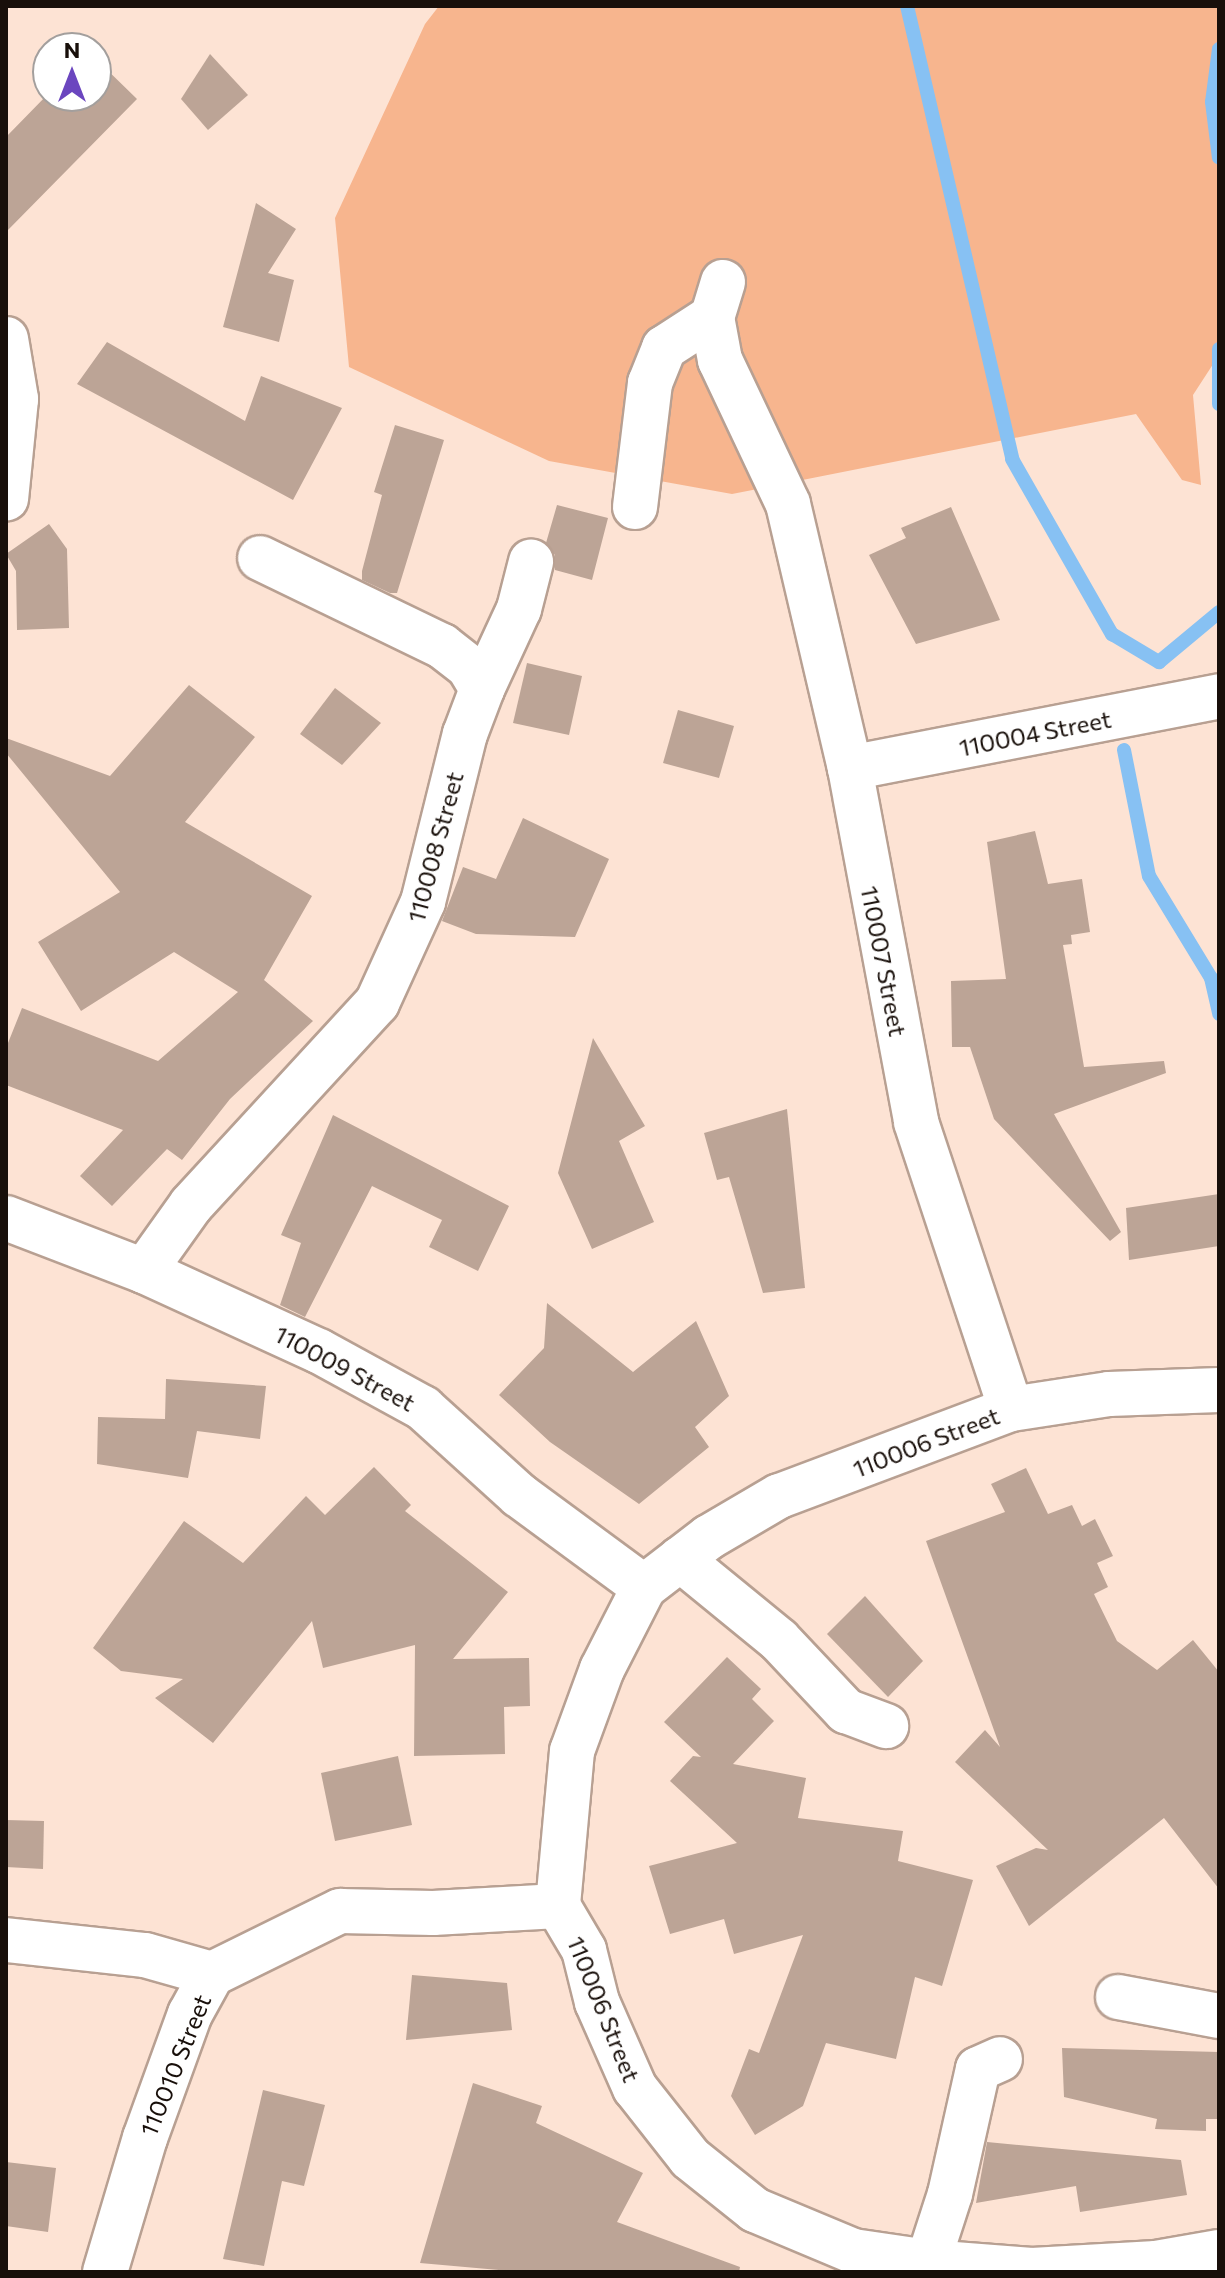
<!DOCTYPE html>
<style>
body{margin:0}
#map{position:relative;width:1225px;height:2278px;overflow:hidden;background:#fde3d4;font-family:Commissioner,sans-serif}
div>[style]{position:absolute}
.green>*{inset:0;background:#f7b58e}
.stream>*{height:14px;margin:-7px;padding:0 7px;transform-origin:7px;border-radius:7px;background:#87c1f3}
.building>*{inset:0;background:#bca496}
.roads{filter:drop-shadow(2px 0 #b8a092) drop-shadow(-2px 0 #b8a092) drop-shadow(0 2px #b8a092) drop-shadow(0 -2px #b8a092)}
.minor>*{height:44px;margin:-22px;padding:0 22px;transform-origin:22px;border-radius:22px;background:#fff}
span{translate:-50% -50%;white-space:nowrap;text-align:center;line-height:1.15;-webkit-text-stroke:6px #fff;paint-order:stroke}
.street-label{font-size:24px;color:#180f0a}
.frame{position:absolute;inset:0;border:8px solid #180f0a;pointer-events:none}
.north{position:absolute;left:32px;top:32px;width:80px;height:80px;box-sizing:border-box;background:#fff;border:2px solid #a39f9d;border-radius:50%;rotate:0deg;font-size:22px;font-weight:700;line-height:32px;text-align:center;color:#180f0a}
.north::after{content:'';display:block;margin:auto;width:28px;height:36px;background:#6b46bf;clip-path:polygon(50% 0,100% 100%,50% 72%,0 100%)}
</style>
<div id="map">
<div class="green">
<i style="clip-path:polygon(439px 6px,1219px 6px,1219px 355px,1193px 395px,1201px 485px,1182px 480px,1136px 414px,732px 494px,549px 461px,349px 367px,335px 218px,425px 24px)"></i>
</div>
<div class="stream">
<i style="left:907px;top:6px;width:465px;rotate:76.9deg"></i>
<i style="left:1012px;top:459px;width:202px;rotate:60.3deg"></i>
<i style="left:1112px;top:634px;width:55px;rotate:30.8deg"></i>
<i style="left:1159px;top:662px;width:78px;rotate:-39.8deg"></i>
<i style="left:1219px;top:49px;width:53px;rotate:97.5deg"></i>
<i style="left:1212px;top:102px;width:56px;rotate:82.9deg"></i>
<i style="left:1219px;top:349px;width:55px;rotate:90deg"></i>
<i style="left:1124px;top:750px;width:128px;rotate:78.8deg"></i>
<i style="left:1149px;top:876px;width:119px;rotate:58.7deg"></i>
<i style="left:1211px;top:978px;width:37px;rotate:77deg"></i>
</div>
<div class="building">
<i style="clip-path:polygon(210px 54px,248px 95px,208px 130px,181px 99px)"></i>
<i style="clip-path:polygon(96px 59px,137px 99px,6px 232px,6px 137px,48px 94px,96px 96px)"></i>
<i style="clip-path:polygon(256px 203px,296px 229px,268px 273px,294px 280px,279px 342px,223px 327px)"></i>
<i style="clip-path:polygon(107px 342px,245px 421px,261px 376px,342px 408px,293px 500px,77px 384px)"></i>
<i style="clip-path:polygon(395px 425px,444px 440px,397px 593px,390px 593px,362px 580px,362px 571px,382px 495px,374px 492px)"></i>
<i style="clip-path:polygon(557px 505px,608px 518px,592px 580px,555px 570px,555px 555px,546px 543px)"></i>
<i style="clip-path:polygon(951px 507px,1000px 620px,916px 644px,869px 555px,906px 538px,901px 528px)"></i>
<i style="clip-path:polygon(49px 524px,67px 549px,69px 628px,17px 630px,16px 571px,6px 554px)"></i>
<i style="clip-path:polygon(527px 663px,582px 676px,569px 735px,513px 723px)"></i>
<i style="clip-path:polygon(189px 685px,255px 737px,185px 822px,312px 896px,264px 980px,313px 1021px,230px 1099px,182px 1160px,167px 1149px,112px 1206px,80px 1176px,123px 1130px,6px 1085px,6px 1048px,22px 1008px,158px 1061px,238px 992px,174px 952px,81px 1011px,38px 942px,120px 892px,6px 753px,6px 738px,110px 776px)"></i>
<i style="clip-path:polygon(335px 688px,381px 723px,342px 765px,300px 734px)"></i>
<i style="clip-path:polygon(678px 710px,734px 726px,719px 778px,663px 763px)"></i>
<i style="clip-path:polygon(523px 818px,609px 859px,575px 937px,476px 934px,442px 921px,463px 867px,496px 879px)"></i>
<i style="clip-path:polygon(1035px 831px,1048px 884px,1082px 879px,1090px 932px,1071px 935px,1072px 944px,1063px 945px,1084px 1067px,1164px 1061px,1166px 1073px,1054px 1114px,1121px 1232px,1110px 1241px,994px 1119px,970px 1047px,952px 1047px,951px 981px,1006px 979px,987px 842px)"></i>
<i style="clip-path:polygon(593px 1038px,645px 1126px,619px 1141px,654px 1222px,592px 1249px,558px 1173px)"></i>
<i style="clip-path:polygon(787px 1109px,805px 1288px,763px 1293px,729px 1177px,717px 1180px,704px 1133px)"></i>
<i style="clip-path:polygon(333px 1115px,509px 1206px,478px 1271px,429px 1247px,442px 1220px,372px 1186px,305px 1317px,280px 1305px,301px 1243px,281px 1235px)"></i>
<i style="clip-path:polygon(1219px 1194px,1219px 1246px,1129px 1260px,1126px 1208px)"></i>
<i style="clip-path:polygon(547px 1303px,633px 1372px,696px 1321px,729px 1396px,695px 1427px,709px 1447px,639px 1504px,550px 1442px,499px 1395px,544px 1348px)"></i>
<i style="clip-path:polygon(166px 1379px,266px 1386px,260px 1439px,197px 1431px,188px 1478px,97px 1464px,98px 1417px,165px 1419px)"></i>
<i style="clip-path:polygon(374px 1467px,411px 1505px,405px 1511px,508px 1592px,453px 1659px,529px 1658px,530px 1706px,504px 1707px,505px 1754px,414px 1756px,415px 1645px,323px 1668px,312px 1621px,213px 1743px,155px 1698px,183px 1679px,121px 1671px,93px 1648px,184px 1521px,243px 1563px,306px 1496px,325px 1515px)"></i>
<i style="clip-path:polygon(1026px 1468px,1048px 1514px,1072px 1505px,1082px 1526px,1095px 1519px,1113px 1556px,1097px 1563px,1108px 1587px,1094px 1594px,1117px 1641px,1157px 1670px,1193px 1640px,1219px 1672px,1219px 1889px,1164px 1818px,1029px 1926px,996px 1866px,1036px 1848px,1048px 1850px,955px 1762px,985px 1730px,1000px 1747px,926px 1541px,1005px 1512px,991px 1484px)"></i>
<i style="clip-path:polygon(865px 1596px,923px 1661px,888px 1697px,827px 1634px)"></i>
<i style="clip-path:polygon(727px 1657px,761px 1689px,752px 1699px,774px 1721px,733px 1764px,806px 1778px,798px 1818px,903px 1831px,898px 1861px,973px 1880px,942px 1986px,915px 1977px,896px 2059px,826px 2043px,803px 2106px,755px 2135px,731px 2096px,749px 2049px,759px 2053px,803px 1935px,734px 1954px,724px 1919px,670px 1934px,649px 1866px,737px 1843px,670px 1781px,693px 1756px,701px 1757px,664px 1722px)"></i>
<i style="clip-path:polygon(398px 1756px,412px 1825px,335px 1841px,321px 1773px)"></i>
<i style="clip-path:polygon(6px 1820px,44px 1821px,43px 1869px,6px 1867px)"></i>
<i style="clip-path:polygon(412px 1975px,507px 1983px,512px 2030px,406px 2040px)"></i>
<i style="clip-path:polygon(1062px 2048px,1219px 2052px,1219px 2119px,1206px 2119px,1206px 2131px,1155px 2129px,1157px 2119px,1064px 2097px)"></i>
<i style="clip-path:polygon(473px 2083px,542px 2106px,536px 2123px,643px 2173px,617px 2222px,740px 2267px,739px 2272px,521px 2272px,420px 2263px)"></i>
<i style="clip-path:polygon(263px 2090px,325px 2105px,304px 2186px,282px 2181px,264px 2266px,223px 2259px)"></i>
<i style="clip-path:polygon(987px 2142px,1181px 2160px,1187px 2195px,1080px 2212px,1076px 2186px,976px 2203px)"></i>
<i style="clip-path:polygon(6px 2162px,56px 2168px,48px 2232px,6px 2226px)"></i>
</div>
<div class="roads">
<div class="minor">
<i style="left:723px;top:282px;width:37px;rotate:107deg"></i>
<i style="left:712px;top:317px;width:44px;rotate:79.5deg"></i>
<i style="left:720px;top:360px;width:159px;rotate:64.7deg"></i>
<i style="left:788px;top:504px;width:271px;rotate:76.8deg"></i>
<i style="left:850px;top:768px;width:360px;rotate:79.4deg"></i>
<i style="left:916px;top:1122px;width:302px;rotate:71.7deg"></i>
<i style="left:6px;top:339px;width:61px;rotate:80.5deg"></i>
<i style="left:16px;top:399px;width:100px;rotate:95.7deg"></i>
<i style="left:635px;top:507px;width:125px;rotate:-83.1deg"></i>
<i style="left:650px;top:383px;width:38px;rotate:-68deg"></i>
<i style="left:664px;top:348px;width:57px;rotate:-32.9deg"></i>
<i style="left:482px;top:689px;width:88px;rotate:-65.2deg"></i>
<i style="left:519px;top:609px;width:49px;rotate:-75.7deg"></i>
<i style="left:850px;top:768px;width:376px;rotate:-11deg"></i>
<i style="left:6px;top:1218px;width:148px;rotate:21deg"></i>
<i style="left:144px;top:1271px;width:192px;rotate:24.6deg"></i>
<i style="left:319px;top:1351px;width:119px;rotate:28.7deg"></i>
<i style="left:423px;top:1408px;width:130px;rotate:42.2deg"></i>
<i style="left:519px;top:1495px;width:155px;rotate:36.4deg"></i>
<i style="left:144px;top:1271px;width:81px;rotate:-54.5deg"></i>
<i style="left:191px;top:1205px;width:275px;rotate:-47.4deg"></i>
<i style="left:377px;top:1003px;width:111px;rotate:-65.5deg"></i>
<i style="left:423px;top:902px;width:173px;rotate:-76deg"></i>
<i style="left:465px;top:734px;width:48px;rotate:-69.3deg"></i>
<i style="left:482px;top:689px;width:26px;rotate:-121deg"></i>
<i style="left:469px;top:667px;width:34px;rotate:-142deg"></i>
<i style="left:442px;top:646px;width:202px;rotate:-154.2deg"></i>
<i style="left:1219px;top:1390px;width:110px;rotate:177.9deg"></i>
<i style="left:1109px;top:1394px;width:99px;rotate:171.3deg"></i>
<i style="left:1011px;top:1409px;width:248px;rotate:159.4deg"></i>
<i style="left:779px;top:1496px;width:81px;rotate:149.6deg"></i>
<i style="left:709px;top:1537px;width:82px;rotate:142.4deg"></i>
<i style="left:644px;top:1587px;width:92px;rotate:117.1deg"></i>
<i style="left:602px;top:1669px;width:87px;rotate:110.1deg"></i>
<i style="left:572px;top:1751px;width:156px;rotate:95.2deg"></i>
<i style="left:558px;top:1906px;width:51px;rotate:59.4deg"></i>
<i style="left:584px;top:1950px;width:54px;rotate:76deg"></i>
<i style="left:597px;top:2002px;width:94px;rotate:66.2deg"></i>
<i style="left:635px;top:2088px;width:89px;rotate:51.8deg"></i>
<i style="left:690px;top:2158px;width:83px;rotate:38.7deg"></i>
<i style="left:755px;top:2210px;width:106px;rotate:22.7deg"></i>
<i style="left:853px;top:2251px;width:76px;rotate:8.3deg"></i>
<i style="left:928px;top:2262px;width:104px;rotate:4.4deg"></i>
<i style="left:1032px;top:2270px;width:124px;rotate:-3.2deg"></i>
<i style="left:1156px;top:2263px;width:64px;rotate:-9.9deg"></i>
<i style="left:680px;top:1559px;width:128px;rotate:39.3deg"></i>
<i style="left:779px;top:1640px;width:98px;rotate:46.7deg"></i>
<i style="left:846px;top:1711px;width:43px;rotate:20.6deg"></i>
<i style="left:6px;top:1940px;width:140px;rotate:6.2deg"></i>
<i style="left:145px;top:1955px;width:70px;rotate:15.8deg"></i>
<i style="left:1118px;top:1997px;width:103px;rotate:10.7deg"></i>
<i style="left:928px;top:2262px;width:71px;rotate:-72.1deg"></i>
<i style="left:950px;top:2194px;width:128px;rotate:-77.4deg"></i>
<i style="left:978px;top:2069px;width:24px;rotate:-24deg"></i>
<i style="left:105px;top:2272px;width:140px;rotate:-73.4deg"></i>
<i style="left:145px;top:2138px;width:132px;rotate:-70.1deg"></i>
<i style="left:190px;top:2014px;width:46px;rotate:-61.2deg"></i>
<i style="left:212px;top:1974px;width:143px;rotate:-26.2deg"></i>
<i style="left:340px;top:1911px;width:93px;rotate:1.2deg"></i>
<i style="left:433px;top:1913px;width:125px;rotate:-3.2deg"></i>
</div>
</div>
<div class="street-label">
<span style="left:1035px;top:733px;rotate:-11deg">110004 Street</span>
<span style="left:435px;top:847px;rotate:-75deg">110008 Street</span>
<span style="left:884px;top:961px;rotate:79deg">110007 Street</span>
<span style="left:345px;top:1368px;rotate:28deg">110009 Street</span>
<span style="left:926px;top:1442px;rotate:-21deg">110006 Street</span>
<span style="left:604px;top:2009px;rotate:68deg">110006 Street</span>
<span style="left:175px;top:2065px;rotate:-68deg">110010 Street</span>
</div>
<div class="frame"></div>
<div class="north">N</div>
</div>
